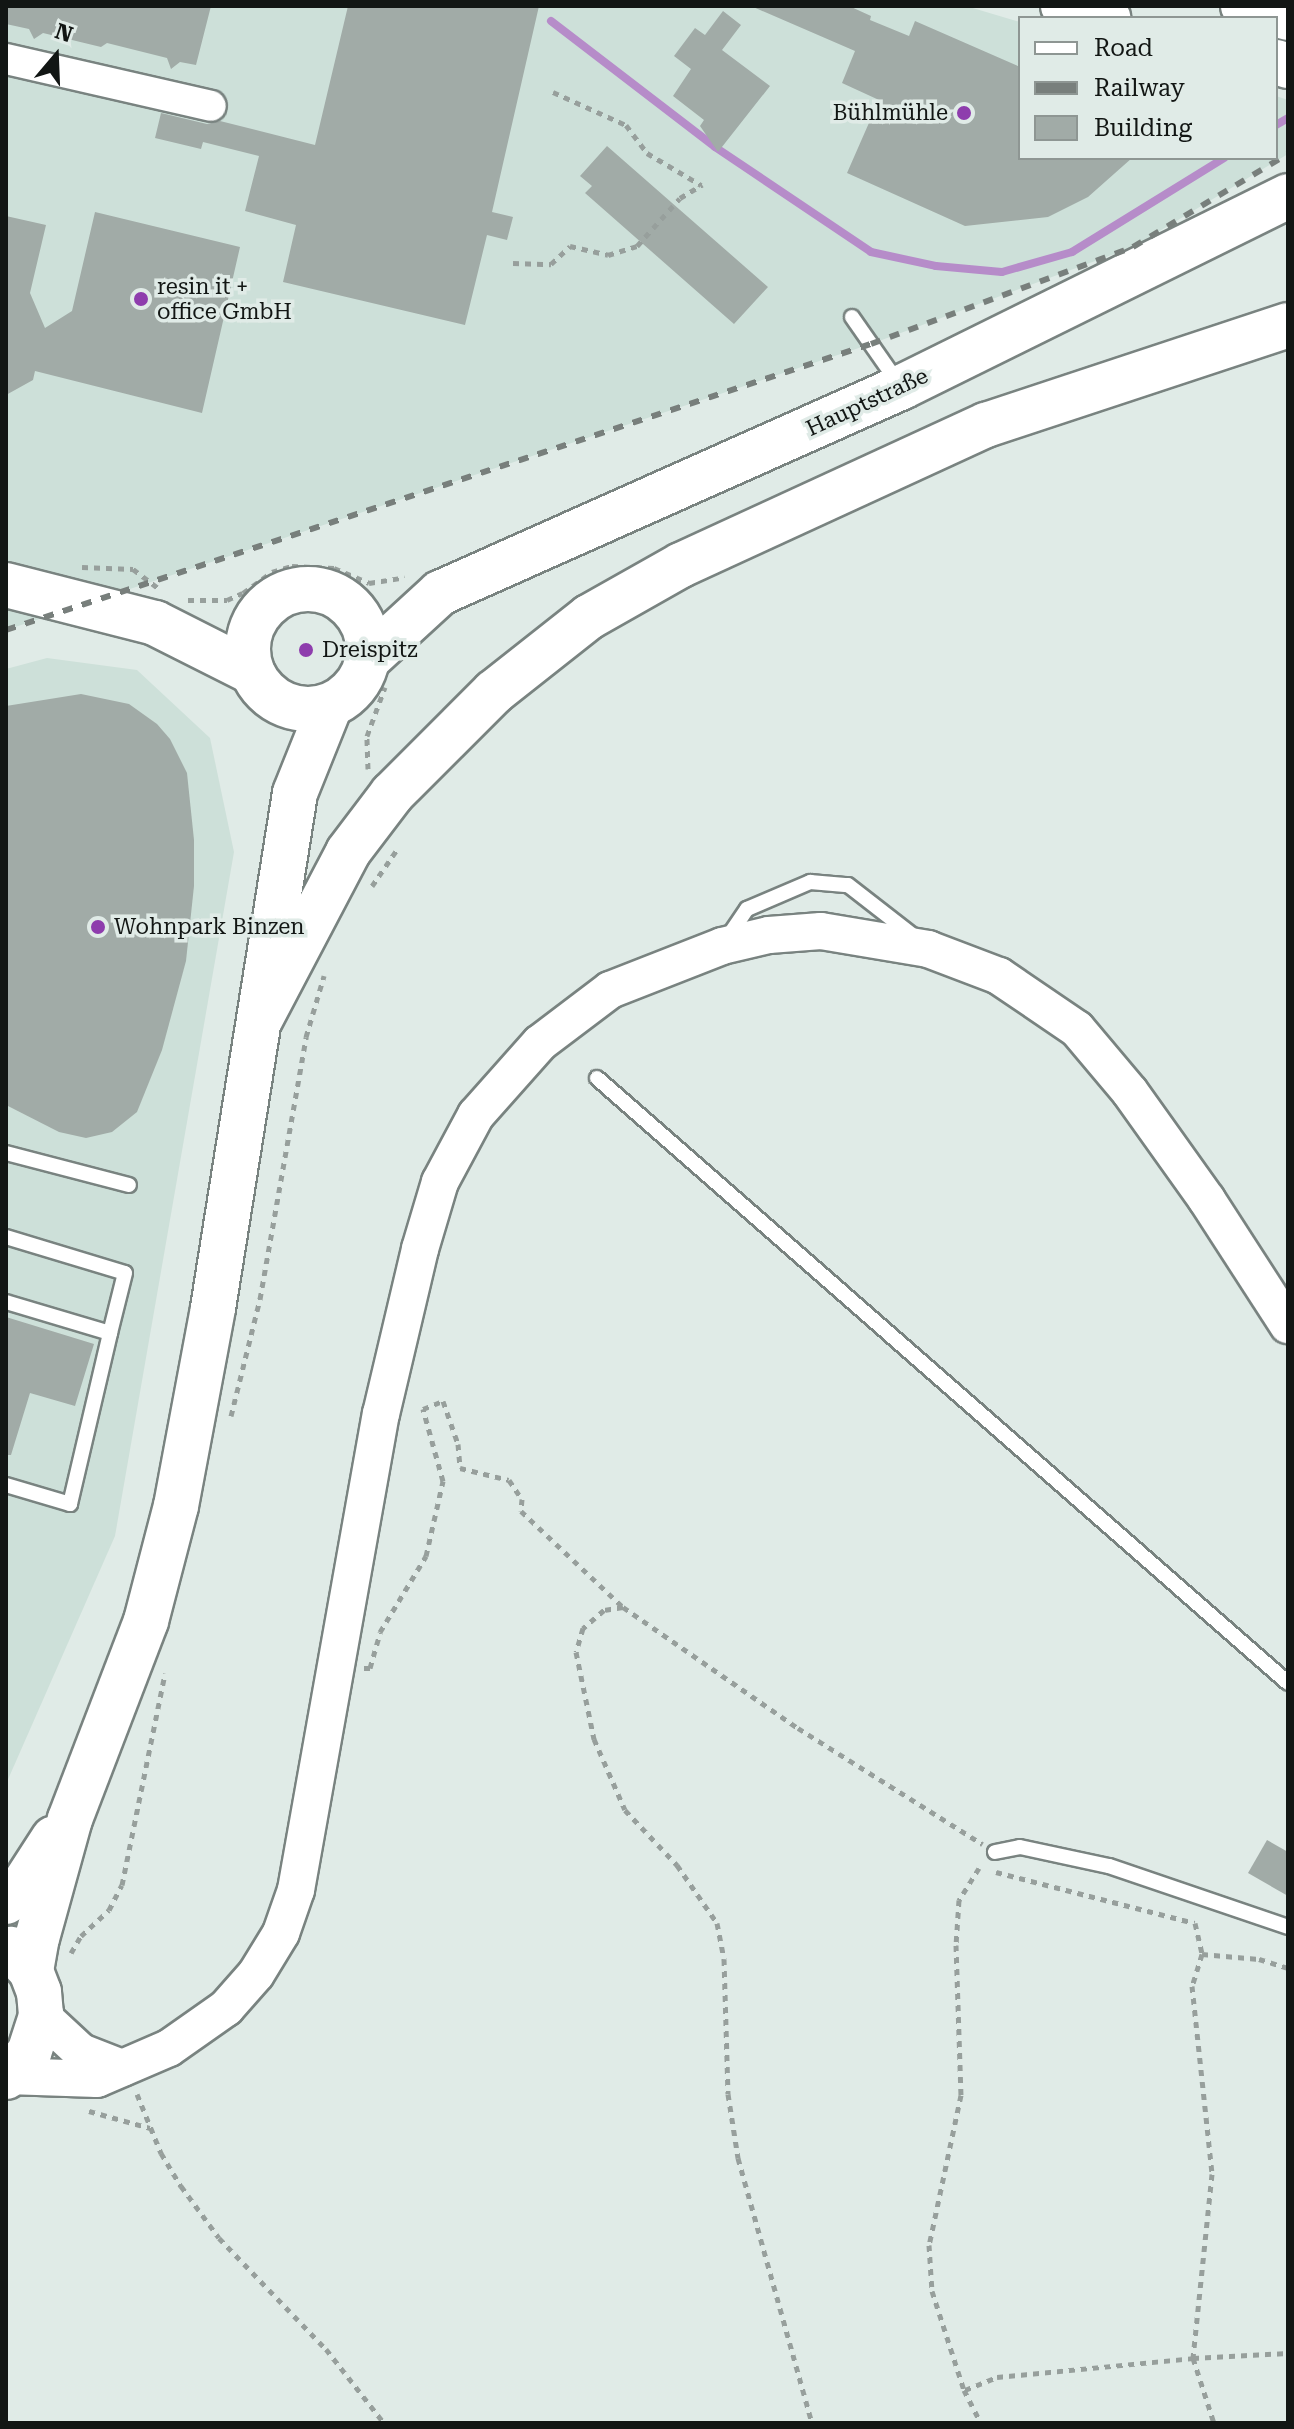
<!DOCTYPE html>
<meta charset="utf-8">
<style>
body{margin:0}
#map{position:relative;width:1294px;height:2429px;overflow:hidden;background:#e0ebe7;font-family:"Roboto Serif",serif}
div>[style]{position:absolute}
.built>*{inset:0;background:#cde0d9}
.stream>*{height:8px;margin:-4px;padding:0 4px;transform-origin:4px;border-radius:4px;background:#b68cc9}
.building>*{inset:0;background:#a1aba7}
.path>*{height:5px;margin-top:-2.5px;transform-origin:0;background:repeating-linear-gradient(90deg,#979f9c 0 6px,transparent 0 12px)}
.roads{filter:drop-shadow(2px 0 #798380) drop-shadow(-2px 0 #798380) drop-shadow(0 2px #798380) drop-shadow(0 -2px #798380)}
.service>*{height:14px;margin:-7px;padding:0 7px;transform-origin:7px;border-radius:7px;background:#fff}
.minor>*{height:30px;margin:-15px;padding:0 15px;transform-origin:15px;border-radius:15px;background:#fff}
.tertiary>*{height:36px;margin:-18px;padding:0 18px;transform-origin:18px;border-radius:18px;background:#fff}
.primary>*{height:44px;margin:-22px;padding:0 22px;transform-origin:22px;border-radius:22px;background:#fff}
.primary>.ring{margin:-22px;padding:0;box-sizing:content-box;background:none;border:44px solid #fff;border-radius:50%}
.motorway>*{height:44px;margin:-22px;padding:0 22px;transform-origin:22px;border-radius:22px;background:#fff}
.rail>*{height:6px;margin-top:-3px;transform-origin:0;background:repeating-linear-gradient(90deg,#787f7c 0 10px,transparent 0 20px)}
.dots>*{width:22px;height:22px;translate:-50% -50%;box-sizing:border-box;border:4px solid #e0ebe7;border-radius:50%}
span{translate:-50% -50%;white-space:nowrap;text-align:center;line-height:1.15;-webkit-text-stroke:7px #e0ebe7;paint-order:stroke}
.poi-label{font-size:22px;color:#121614}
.right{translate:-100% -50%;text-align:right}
.left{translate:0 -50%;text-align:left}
.street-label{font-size:22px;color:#121614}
.frame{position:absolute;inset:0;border:8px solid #121614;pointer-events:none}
.legend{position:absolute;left:1018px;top:16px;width:260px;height:144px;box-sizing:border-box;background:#e0ebe7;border:2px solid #8e9693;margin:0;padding:10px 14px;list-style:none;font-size:24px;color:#121614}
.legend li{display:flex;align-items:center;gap:16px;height:40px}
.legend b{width:40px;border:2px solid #8e9693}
.north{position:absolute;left:16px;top:16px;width:80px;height:80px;-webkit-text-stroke:6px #e0ebe7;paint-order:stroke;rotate:19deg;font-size:22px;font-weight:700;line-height:32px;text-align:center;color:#121614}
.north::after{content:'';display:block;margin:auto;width:28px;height:36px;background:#121614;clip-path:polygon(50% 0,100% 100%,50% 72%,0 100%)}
</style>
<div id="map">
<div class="built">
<i style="clip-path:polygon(6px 6px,966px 6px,1020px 22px,1020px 158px,1276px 158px,1276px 96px,1288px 100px,1288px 154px,1133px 247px,871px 344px,6px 630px)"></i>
<i style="clip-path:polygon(47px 658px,137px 670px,210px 738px,234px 852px,115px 1536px,6px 1784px,6px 669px)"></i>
</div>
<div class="stream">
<i style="left:551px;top:21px;width:207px;rotate:37.5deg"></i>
<i style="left:715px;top:147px;width:188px;rotate:33.9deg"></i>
<i style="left:871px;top:252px;width:66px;rotate:12.2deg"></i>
<i style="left:936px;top:266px;width:66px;rotate:5.2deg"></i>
<i style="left:1002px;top:272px;width:73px;rotate:-15.9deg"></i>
<i style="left:1072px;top:252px;width:179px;rotate:-31.7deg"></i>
<i style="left:1276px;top:125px;width:14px;rotate:-30deg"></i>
</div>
<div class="building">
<i style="clip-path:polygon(6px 6px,211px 6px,196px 65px,180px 62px,171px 69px,167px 58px,107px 43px,101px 47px,43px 33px,34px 39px,29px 29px,6px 24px)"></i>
<i style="clip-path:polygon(348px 6px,539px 6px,492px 212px,513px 217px,507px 240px,487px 235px,465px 325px,283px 282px,296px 225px,245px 211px,259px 156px,203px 142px,201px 149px,155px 138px,161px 113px,207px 124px,220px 121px,315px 145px)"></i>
<i style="clip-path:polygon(751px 6px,849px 6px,871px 16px,870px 20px,909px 36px,915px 21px,1020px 67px,1020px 158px,1132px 158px,1088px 197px,1048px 217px,965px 226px,847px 173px,879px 100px,842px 83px,855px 51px)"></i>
<i style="clip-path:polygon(723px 11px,741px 25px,722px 50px,770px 86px,718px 152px,700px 126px,704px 120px,673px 96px,691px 69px,674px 56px,695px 28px,705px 35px)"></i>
<i style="clip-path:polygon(607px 146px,768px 287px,734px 324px,585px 193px,592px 186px,580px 176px)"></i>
<i style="clip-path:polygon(95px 212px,240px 247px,202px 413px,35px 371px,33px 380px,6px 395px,6px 216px,46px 225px,30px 293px,45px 328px,72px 311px)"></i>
<i style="clip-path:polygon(81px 694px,129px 704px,157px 724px,170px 739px,187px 773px,194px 840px,194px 886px,186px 961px,162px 1050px,137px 1112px,112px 1132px,86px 1138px,59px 1132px,6px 1105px,6px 706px)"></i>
<i style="clip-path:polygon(6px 1317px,94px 1344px,75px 1406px,30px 1393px,11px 1455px,6px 1455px)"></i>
<i style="clip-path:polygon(1267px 1840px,1288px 1852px,1288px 1896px,1248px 1873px)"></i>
</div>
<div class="path">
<i style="left:553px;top:92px;width:80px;rotate:24.3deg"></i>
<i style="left:626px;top:125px;width:35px;rotate:53deg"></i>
<i style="left:647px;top:153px;width:63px;rotate:30.7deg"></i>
<i style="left:513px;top:263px;width:38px;rotate:2deg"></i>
<i style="left:551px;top:264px;width:26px;rotate:-43deg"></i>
<i style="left:570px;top:246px;width:39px;rotate:13deg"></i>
<i style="left:608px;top:255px;width:30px;rotate:-17deg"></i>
<i style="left:637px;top:246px;width:64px;rotate:-48.1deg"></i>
<i style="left:680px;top:198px;width:26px;rotate:-31deg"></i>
<i style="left:82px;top:567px;width:51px;rotate:2.2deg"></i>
<i style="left:133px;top:569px;width:31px;rotate:37deg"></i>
<i style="left:188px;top:600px;width:39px"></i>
<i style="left:227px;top:600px;width:17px;rotate:-24deg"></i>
<i style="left:243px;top:593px;width:36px;rotate:-36deg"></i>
<i style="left:272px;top:572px;width:21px;rotate:-17deg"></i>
<i style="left:292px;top:566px;width:42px;rotate:2.7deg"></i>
<i style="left:334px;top:568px;width:38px;rotate:23deg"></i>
<i style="left:369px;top:583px;width:36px;rotate:-9deg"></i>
<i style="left:368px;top:769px;width:33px;rotate:-92deg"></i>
<i style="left:367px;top:736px;width:52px;rotate:-69.8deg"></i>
<i style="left:372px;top:886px;width:46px;rotate:-55.6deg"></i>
<i style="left:231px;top:1416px;width:121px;rotate:-76.1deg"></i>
<i style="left:260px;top:1299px;width:266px;rotate:-80deg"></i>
<i style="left:306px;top:1037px;width:64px;rotate:-73.6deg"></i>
<i style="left:623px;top:1607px;width:19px;rotate:171deg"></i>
<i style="left:604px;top:1610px;width:28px;rotate:139deg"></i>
<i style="left:583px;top:1628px;width:25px;rotate:106deg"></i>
<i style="left:576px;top:1652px;width:89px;rotate:78.3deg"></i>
<i style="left:594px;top:1739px;width:77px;rotate:66.4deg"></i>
<i style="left:625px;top:1810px;width:76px;rotate:46.6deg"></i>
<i style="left:677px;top:1865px;width:70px;rotate:55.4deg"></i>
<i style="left:717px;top:1923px;width:37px;rotate:79deg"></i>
<i style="left:724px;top:1959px;width:135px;rotate:88.3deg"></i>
<i style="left:728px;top:2094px;width:65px;rotate:81.1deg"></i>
<i style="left:738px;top:2158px;width:275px;rotate:74.4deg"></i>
<i style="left:364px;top:1668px;width:6px"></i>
<i style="left:370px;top:1668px;width:37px;rotate:-74deg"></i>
<i style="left:380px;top:1632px;width:89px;rotate:-58.8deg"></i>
<i style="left:426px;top:1556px;width:77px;rotate:-77.2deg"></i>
<i style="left:443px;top:1481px;width:75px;rotate:-105.5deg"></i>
<i style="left:423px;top:1409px;width:22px;rotate:-22deg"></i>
<i style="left:443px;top:1401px;width:46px;rotate:70.8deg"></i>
<i style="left:458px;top:1444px;width:24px;rotate:85deg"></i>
<i style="left:460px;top:1468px;width:50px;rotate:13.8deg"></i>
<i style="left:509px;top:1480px;width:23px;rotate:56deg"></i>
<i style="left:522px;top:1499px;width:12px;rotate:95deg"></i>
<i style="left:521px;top:1511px;width:140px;rotate:43.3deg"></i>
<i style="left:623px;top:1607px;width:213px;rotate:34.7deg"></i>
<i style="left:798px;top:1728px;width:218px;rotate:32.2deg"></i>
<i style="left:979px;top:1868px;width:38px;rotate:122deg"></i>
<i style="left:959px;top:1900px;width:45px;rotate:93.8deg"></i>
<i style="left:956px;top:1945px;width:150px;rotate:88.1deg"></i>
<i style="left:961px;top:2095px;width:153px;rotate:102deg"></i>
<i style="left:929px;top:2245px;width:46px;rotate:86.3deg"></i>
<i style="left:932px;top:2291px;width:104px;rotate:72.1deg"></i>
<i style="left:964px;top:2390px;width:37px;rotate:63deg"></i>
<i style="left:996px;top:1872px;width:205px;rotate:14.4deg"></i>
<i style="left:1195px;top:1923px;width:32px;rotate:77deg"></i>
<i style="left:1202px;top:1954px;width:57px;rotate:5deg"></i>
<i style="left:1259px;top:1959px;width:30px;rotate:17deg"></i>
<i style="left:71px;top:1953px;width:20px;rotate:-60deg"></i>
<i style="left:81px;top:1936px;width:38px;rotate:-43deg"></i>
<i style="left:109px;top:1910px;width:28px;rotate:-63deg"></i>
<i style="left:122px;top:1885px;width:216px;rotate:-78.5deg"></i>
<i style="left:1202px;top:1954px;width:34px;rotate:107deg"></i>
<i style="left:1192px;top:1986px;width:189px;rotate:83.9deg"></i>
<i style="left:1212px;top:2174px;width:185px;rotate:95.9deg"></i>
<i style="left:1193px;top:2358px;width:68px;rotate:72.1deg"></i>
<i style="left:137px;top:2094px;width:64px;rotate:67.9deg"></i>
<i style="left:161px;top:2153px;width:39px;rotate:59deg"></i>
<i style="left:181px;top:2186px;width:64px;rotate:53.8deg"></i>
<i style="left:219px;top:2238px;width:154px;rotate:46.1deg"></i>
<i style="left:326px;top:2349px;width:94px;rotate:51.9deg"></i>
<i style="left:89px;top:2111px;width:63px;rotate:15.6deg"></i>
<i style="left:965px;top:2390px;width:35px;rotate:-22deg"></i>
<i style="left:997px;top:2377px;width:197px;rotate:-5.5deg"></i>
<i style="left:1193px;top:2358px;width:95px;rotate:-3deg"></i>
</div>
<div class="roads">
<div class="service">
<i style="left:852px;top:317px;width:82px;rotate:55deg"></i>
<i style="left:728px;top:937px;width:34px;rotate:-56deg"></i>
<i style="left:747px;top:909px;width:69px;rotate:-23.2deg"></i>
<i style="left:810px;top:882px;width:38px;rotate:5deg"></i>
<i style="left:848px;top:885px;width:86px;rotate:37.9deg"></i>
<i style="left:597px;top:1078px;width:918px;rotate:41.2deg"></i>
<i style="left:6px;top:1153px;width:127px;rotate:14.6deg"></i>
<i style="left:6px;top:1237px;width:124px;rotate:16.8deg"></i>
<i style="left:125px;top:1273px;width:62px;rotate:104deg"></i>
<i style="left:110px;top:1333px;width:109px;rotate:-163.4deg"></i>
<i style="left:6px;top:1485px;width:67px;rotate:16.5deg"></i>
<i style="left:70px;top:1504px;width:176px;rotate:-76.8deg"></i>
<i style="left:995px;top:1852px;width:25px;rotate:-11deg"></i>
<i style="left:1020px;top:1847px;width:91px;rotate:12.1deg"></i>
<i style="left:1109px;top:1866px;width:189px;rotate:18.8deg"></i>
</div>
<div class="minor">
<i style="left:6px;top:59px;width:210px;rotate:12.9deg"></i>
</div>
<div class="tertiary">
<i style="left:41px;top:2015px;width:54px;rotate:42.8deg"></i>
<i style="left:81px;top:2052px;width:44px;rotate:21.3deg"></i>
<i style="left:7px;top:2076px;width:90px;rotate:1.9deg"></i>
<i style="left:97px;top:2079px;width:78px;rotate:-23.3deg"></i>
<i style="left:169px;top:2048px;width:70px;rotate:-35.1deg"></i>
<i style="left:226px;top:2008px;width:45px;rotate:-48.6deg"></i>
<i style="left:256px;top:1974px;width:48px;rotate:-58.6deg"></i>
<i style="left:281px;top:1933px;width:46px;rotate:-70.8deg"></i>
<i style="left:296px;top:1890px;width:484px;rotate:-79.9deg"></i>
<i style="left:381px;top:1414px;width:170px;rotate:-76.7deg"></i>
<i style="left:420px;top:1249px;width:70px;rotate:-73.4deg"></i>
<i style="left:440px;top:1182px;width:76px;rotate:-61.8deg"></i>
<i style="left:476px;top:1115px;width:96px;rotate:-48.4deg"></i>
<i style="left:540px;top:1043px;width:88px;rotate:-37.1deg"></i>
<i style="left:610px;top:990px;width:120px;rotate:-21.4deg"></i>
<i style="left:722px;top:946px;width:48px;rotate:-13.2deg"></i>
<i style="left:769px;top:935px;width:52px;rotate:-4.4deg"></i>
<i style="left:821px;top:931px;width:109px;rotate:9.5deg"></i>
<i style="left:928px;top:949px;width:76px;rotate:20.8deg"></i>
<i style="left:999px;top:976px;width:94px;rotate:34.2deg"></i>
<i style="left:1077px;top:1029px;width:82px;rotate:49.9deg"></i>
<i style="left:1130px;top:1092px;width:133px;rotate:54.5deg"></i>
<i style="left:1207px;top:1200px;width:149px;rotate:57.1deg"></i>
</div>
<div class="primary">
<i style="left:6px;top:585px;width:154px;rotate:14.3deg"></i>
<i style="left:155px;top:623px;width:109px;rotate:26.8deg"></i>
<i class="ring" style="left:248px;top:589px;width:76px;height:76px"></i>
<i style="left:368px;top:659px;width:98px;rotate:-42.5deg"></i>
<i style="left:440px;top:593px;width:506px;rotate:-24.03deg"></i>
<i style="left:902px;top:387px;width:431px;rotate:-26.3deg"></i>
<i style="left:6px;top:1902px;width:25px;rotate:-45deg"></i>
<i style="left:24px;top:1884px;width:54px;rotate:-57.2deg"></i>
<i style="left:31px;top:1971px;width:34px;rotate:-80deg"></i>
<i style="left:37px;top:1938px;width:123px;rotate:-74.5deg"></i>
<i style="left:70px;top:1819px;width:212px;rotate:-69deg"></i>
<i style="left:146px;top:1621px;width:119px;rotate:-75.4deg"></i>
<i style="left:176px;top:1506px;width:201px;rotate:-79.4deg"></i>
<i style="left:213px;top:1308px;width:521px;rotate:-80.95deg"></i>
<i style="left:295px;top:793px;width:94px;rotate:-68.1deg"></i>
<i style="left:6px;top:2077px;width:33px;rotate:-46deg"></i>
<i style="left:29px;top:2053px;width:40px;rotate:-72deg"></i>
<i style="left:41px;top:2015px;width:23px;rotate:-95deg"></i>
<i style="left:39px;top:1992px;width:22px;rotate:-111deg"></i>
<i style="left:31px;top:1971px;width:30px;rotate:-132deg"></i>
</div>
<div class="motorway">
<i style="left:1063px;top:6px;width:47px;rotate:14.9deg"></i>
<i style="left:1243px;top:6px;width:47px;rotate:14.9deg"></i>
<i style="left:1276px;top:62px;width:13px;rotate:18deg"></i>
<i style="left:261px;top:1018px;width:187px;rotate:-62.3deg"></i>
<i style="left:348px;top:852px;width:73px;rotate:-52.8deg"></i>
<i style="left:392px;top:794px;width:144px;rotate:-45deg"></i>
<i style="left:494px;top:692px;width:121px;rotate:-38.3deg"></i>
<i style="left:589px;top:617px;width:106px;rotate:-29.5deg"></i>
<i style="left:681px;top:565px;width:336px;rotate:-24.7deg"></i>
<i style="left:986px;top:425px;width:318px;rotate:-18.3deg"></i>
</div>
</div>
<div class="rail">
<i style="left:6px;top:630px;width:911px;rotate:-18.3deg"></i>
<i style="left:871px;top:344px;width:279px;rotate:-20.3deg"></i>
<i style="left:1133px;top:247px;width:181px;rotate:-31deg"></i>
</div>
<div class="dots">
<i style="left:964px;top:113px;background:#8e3dad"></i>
<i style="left:141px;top:299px;background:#8e3dad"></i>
<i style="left:306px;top:650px;background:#8e3dad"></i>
<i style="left:98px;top:927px;background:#8e3dad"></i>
</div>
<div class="poi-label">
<span class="right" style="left:948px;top:113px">Bühlmühle</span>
<span class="left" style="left:157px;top:299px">resin it +<br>office GmbH</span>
<span class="left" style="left:322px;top:650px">Dreispitz</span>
<span class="left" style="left:114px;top:927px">Wohnpark Binzen</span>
</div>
<div class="street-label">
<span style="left:867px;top:402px;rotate:-25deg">Hauptstraße</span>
</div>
<div class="frame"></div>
<ul class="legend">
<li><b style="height:10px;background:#fff"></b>Road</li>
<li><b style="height:10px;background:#787f7c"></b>Railway</li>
<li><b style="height:22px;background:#a1aba7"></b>Building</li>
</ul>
<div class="north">N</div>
</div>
